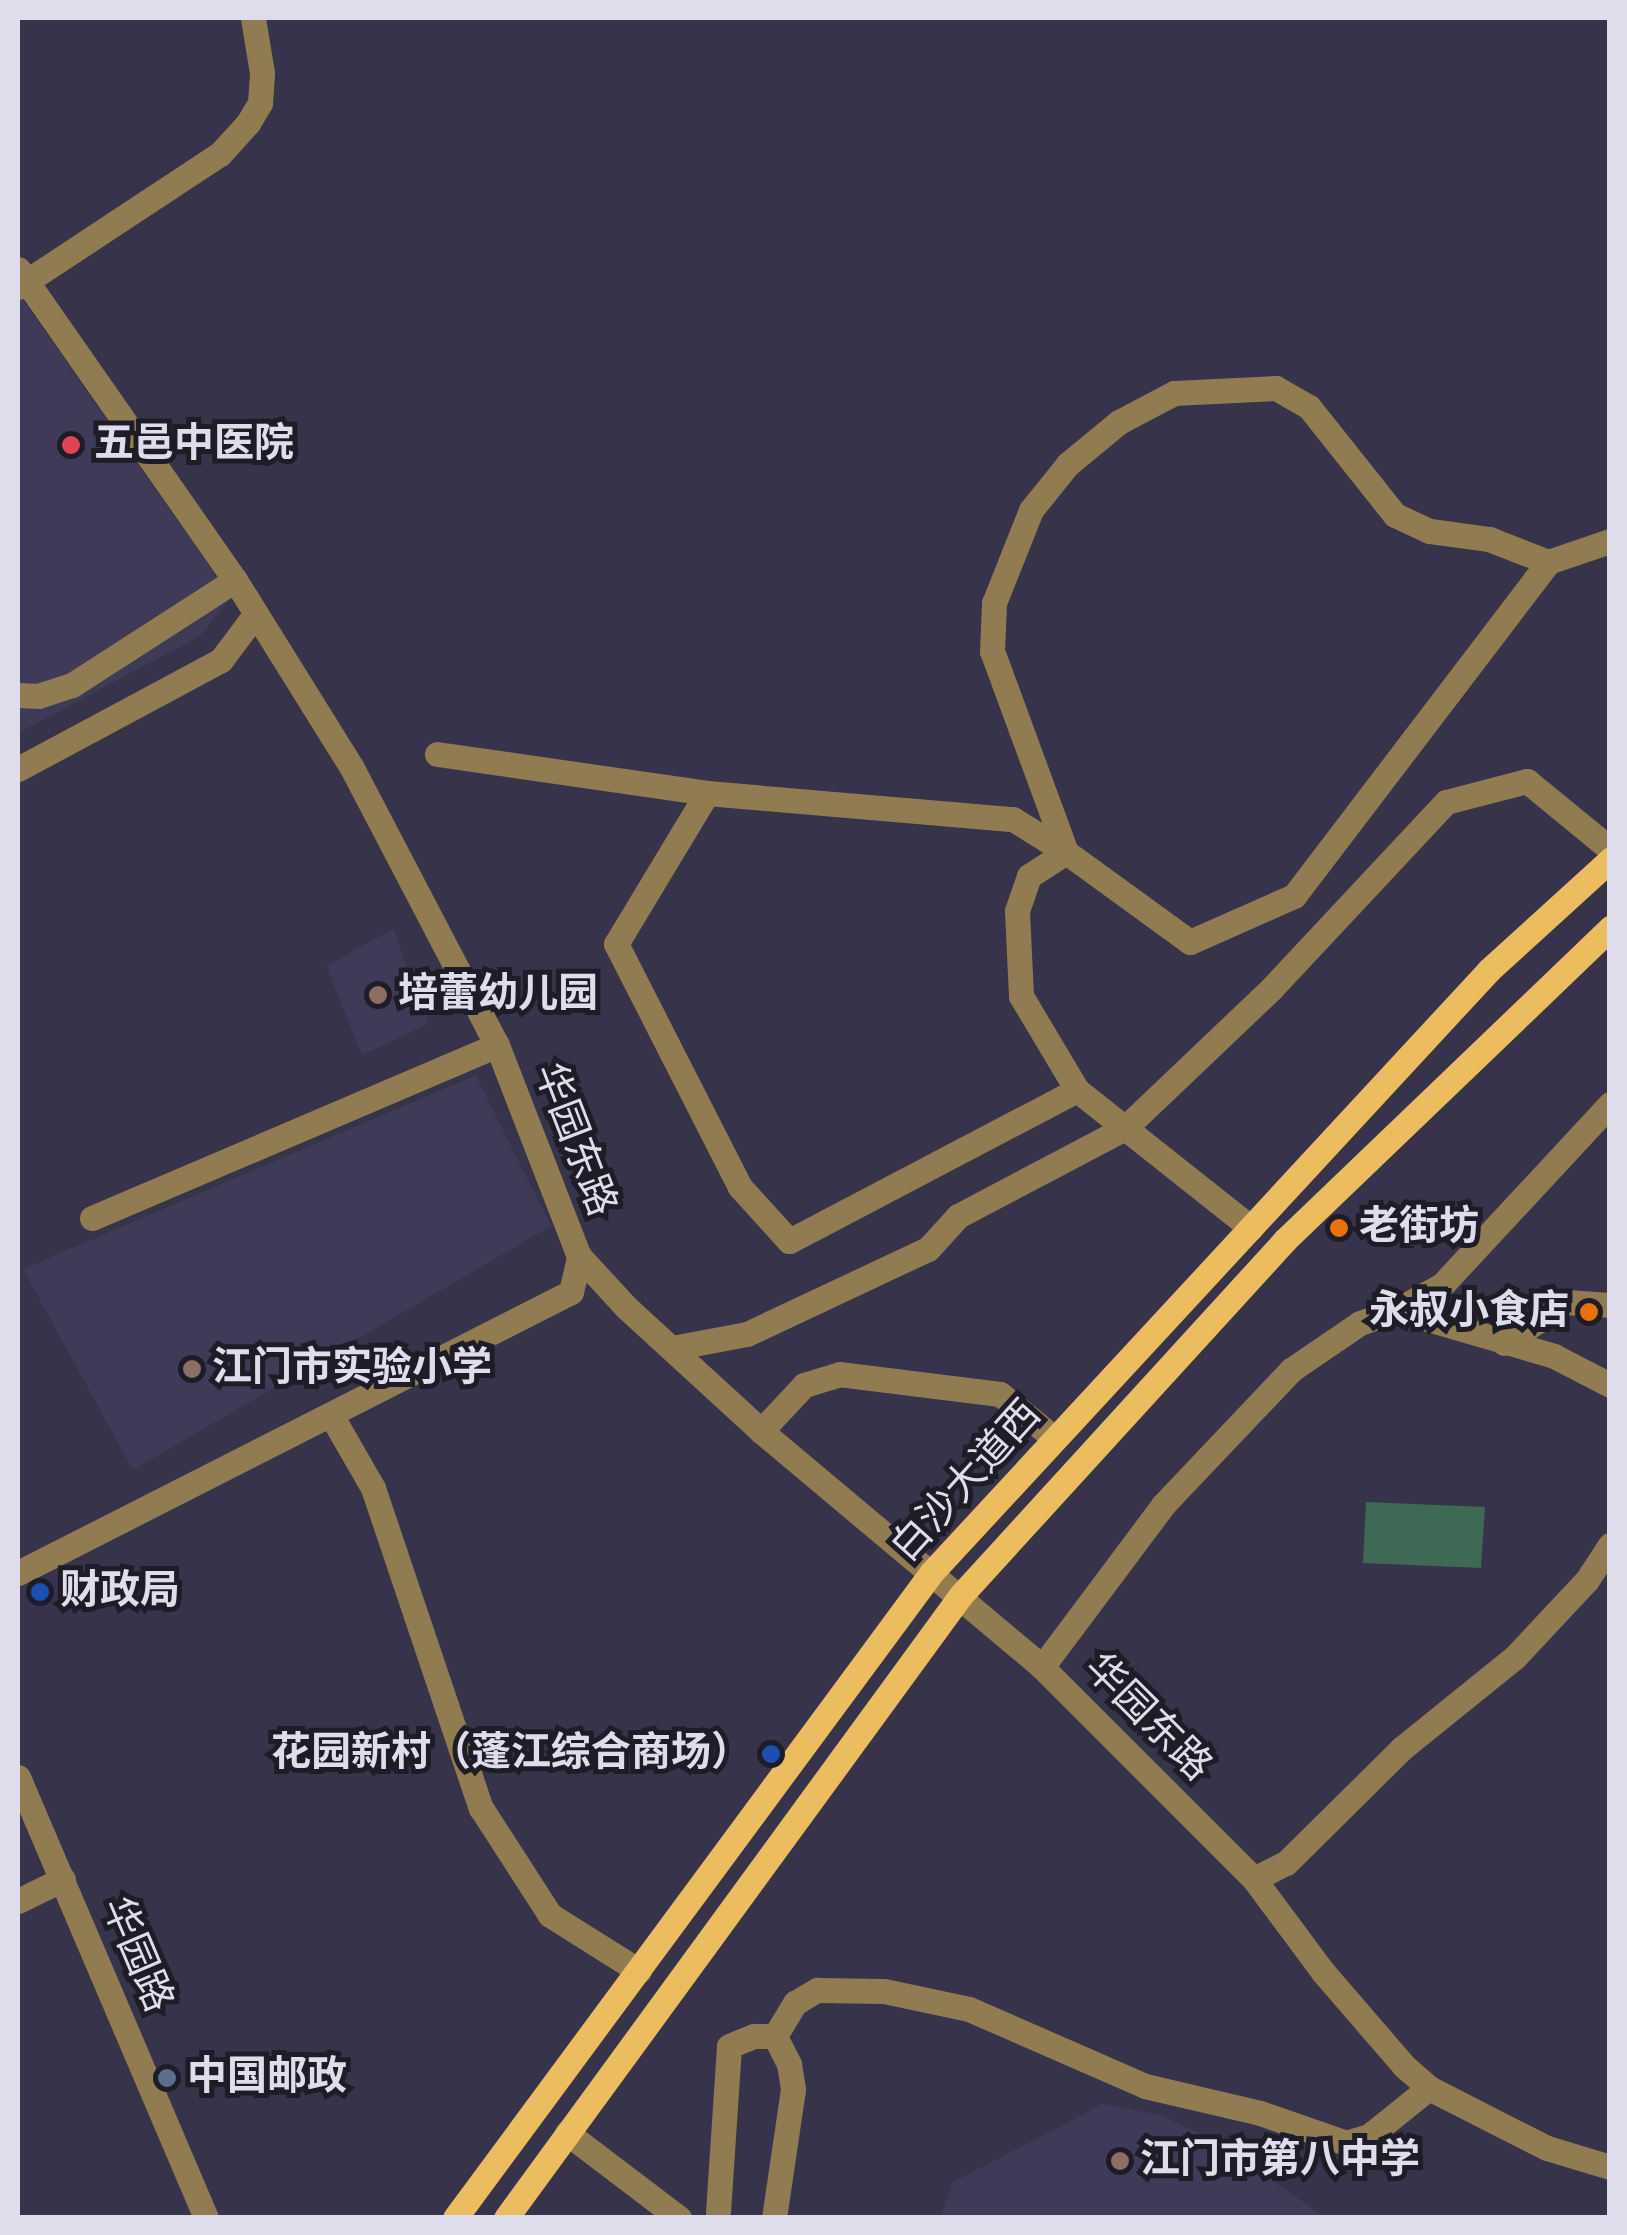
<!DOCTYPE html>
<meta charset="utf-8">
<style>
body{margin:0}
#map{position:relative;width:1627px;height:2235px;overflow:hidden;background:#37334b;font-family:Spectral,"Noto Sans SC",serif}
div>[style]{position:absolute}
.built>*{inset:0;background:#3f3a58}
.green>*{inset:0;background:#3d6955}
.minor>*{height:25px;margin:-12.5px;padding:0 12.5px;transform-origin:12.5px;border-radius:12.5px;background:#917b50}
.major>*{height:25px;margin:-12.5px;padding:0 12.5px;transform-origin:12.5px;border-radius:12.5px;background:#ebbd5f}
.dots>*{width:28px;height:28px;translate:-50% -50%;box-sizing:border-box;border:5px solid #1e1d27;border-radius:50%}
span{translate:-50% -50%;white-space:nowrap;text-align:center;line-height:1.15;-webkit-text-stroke:10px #1e1d27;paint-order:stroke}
.poi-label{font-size:40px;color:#dfddec;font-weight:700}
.left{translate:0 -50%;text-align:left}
.right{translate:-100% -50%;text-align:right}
.street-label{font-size:40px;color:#dfddec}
.frame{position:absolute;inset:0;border:20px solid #dfddec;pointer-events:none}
</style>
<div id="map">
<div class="built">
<i style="clip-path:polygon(18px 293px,231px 597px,200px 636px,18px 733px)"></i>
<i style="clip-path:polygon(393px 929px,428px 1024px,362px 1055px,326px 966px)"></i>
<i style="clip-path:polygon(476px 1075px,551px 1226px,133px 1470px,23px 1269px)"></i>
<i style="clip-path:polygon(1103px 2104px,1160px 2115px,1216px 2140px,1324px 2217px,941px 2217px,953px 2182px)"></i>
</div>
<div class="green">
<i style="clip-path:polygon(1366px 1502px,1485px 1507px,1481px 1568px,1363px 1563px)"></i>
</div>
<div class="minor">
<i style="left:18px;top:269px;width:379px;rotate:55.1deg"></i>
<i style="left:235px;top:580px;width:221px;rotate:58.1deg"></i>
<i style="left:352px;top:768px;width:313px;rotate:62.4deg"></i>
<i style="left:497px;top:1045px;width:226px;rotate:68.8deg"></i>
<i style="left:579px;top:1256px;width:71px;rotate:47.3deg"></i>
<i style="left:627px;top:1308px;width:182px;rotate:42.5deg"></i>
<i style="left:761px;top:1431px;width:367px;rotate:40deg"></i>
<i style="left:1042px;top:1667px;width:300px;rotate:45deg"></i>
<i style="left:1254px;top:1879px;width:116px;rotate:53.4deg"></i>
<i style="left:1323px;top:1972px;width:124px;rotate:49.2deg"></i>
<i style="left:1404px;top:2066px;width:33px;rotate:41deg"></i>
<i style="left:1429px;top:2088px;width:132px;rotate:27deg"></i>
<i style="left:1547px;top:2148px;width:66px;rotate:16.8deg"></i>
<i style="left:18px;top:287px;width:242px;rotate:-33.4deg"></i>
<i style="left:220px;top:154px;width:42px;rotate:-47.9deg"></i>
<i style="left:248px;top:123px;width:23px;rotate:-59deg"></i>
<i style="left:260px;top:103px;width:30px;rotate:-86deg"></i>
<i style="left:262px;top:73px;width:56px;rotate:-99.3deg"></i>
<i style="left:18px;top:695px;width:20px;rotate:3deg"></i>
<i style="left:38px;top:696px;width:36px;rotate:-18deg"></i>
<i style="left:72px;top:685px;width:194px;rotate:-32.8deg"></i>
<i style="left:437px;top:754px;width:273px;rotate:8.2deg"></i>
<i style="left:18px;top:769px;width:230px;rotate:-28.2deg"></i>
<i style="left:221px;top:660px;width:55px;rotate:-53.1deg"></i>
<i style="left:1066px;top:852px;width:44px;rotate:147deg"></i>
<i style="left:1029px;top:876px;width:37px;rotate:109deg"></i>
<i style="left:1017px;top:911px;width:85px;rotate:87.3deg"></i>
<i style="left:1021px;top:996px;width:109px;rotate:59.2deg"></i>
<i style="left:1077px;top:1090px;width:325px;rotate:152.3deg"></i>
<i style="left:789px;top:1241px;width:73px;rotate:-132.2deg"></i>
<i style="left:740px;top:1187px;width:273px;rotate:-117deg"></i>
<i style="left:616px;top:944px;width:176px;rotate:-58.9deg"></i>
<i style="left:707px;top:793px;width:307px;rotate:4.9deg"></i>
<i style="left:1013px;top:819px;width:62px;rotate:31.9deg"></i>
<i style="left:1066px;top:852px;width:153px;rotate:36deg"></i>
<i style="left:1190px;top:942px;width:114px;rotate:-23.9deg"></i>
<i style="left:1294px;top:896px;width:420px;rotate:-52.7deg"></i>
<i style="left:1548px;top:562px;width:65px;rotate:-18.7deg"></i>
<i style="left:1066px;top:852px;width:214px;rotate:-110.2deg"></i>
<i style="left:992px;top:651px;width:48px;rotate:-87.6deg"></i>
<i style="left:994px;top:603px;width:100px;rotate:-68.3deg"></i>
<i style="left:1031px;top:510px;width:59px;rotate:-51.2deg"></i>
<i style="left:1068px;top:464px;width:66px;rotate:-39.5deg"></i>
<i style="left:1119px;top:422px;width:62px;rotate:-27.8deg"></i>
<i style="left:1174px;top:393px;width:102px;rotate:-2.8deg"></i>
<i style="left:1276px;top:388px;width:38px;rotate:30deg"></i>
<i style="left:1309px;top:407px;width:138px;rotate:51.5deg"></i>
<i style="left:1395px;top:515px;width:38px;rotate:25deg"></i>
<i style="left:1430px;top:531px;width:60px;rotate:7.7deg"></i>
<i style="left:1489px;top:539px;width:63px;rotate:21.3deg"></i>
<i style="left:1077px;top:1090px;width:222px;rotate:38.4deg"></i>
<i style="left:92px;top:1218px;width:440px;rotate:-23.1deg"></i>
<i style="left:1397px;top:1310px;width:164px;rotate:16.3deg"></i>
<i style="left:1554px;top:1356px;width:63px;rotate:27.4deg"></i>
<i style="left:1504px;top:1343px;width:75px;rotate:-33.1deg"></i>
<i style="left:1567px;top:1302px;width:43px;rotate:4deg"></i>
<i style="left:672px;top:1348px;width:76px;rotate:-10.6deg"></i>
<i style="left:747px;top:1334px;width:200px;rotate:-25.2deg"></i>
<i style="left:928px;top:1249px;width:45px;rotate:-47.7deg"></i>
<i style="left:958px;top:1216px;width:189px;rotate:-27.8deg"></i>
<i style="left:1125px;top:1128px;width:202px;rotate:-43.6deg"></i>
<i style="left:1271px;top:989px;width:256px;rotate:-46.9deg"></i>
<i style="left:1446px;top:802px;width:84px;rotate:-14.5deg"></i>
<i style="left:1527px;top:781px;width:107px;rotate:39.3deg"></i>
<i style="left:331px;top:1415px;width:84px;rotate:60.1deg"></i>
<i style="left:373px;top:1488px;width:338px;rotate:71.4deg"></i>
<i style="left:481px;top:1808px;width:127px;rotate:57.2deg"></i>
<i style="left:550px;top:1915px;width:105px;rotate:32.2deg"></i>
<i style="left:761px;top:1431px;width:63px;rotate:-46.9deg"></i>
<i style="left:804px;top:1385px;width:37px;rotate:-17deg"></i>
<i style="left:839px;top:1374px;width:162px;rotate:7.1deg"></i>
<i style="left:1000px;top:1394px;width:70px;rotate:39.2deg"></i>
<i style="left:18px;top:1573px;width:620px;rotate:-26.94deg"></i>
<i style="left:571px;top:1292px;width:37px;rotate:-77deg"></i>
<i style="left:1042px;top:1667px;width:202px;rotate:-53.2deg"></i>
<i style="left:1163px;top:1505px;width:186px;rotate:-46.5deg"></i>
<i style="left:1291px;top:1370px;width:83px;rotate:-34.3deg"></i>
<i style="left:1360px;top:1323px;width:39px;rotate:-19deg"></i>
<i style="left:1397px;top:1310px;width:51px;rotate:-29.1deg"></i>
<i style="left:1442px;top:1285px;width:247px;rotate:-47.1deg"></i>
<i style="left:18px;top:1777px;width:479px;rotate:66.9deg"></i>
<i style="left:1254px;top:1879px;width:36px;rotate:-27deg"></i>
<i style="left:1286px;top:1863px;width:162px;rotate:-44.7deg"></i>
<i style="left:1401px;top:1749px;width:146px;rotate:-38.9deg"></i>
<i style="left:1515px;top:1657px;width:105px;rotate:-46.9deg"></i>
<i style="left:1587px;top:1580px;width:42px;rotate:-56.7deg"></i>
<i style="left:18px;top:1901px;width:50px;rotate:-26.1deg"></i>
<i style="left:567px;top:2133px;width:141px;rotate:37.2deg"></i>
<i style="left:718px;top:2212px;width:166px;rotate:-86.2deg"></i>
<i style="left:729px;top:2046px;width:27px;rotate:-22deg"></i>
<i style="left:754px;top:2036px;width:21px"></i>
<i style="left:774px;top:2218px;width:130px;rotate:-81.6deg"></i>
<i style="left:793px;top:2089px;width:25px;rotate:-99deg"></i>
<i style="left:789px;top:2064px;width:31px;rotate:-117deg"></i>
<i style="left:775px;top:2036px;width:39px;rotate:-59deg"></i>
<i style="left:795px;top:2003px;width:26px;rotate:-31deg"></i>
<i style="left:817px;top:1990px;width:67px;rotate:0.9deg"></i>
<i style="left:884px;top:1991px;width:87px;rotate:12deg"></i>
<i style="left:969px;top:2009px;width:192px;rotate:23.6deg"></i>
<i style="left:1145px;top:2086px;width:118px;rotate:13.2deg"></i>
<i style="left:1260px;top:2113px;width:91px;rotate:19.2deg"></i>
<i style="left:1346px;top:2143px;width:24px;rotate:-17deg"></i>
<i style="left:1369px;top:2136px;width:77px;rotate:-38.7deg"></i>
</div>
<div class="major">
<i style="left:455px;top:2218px;width:803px;rotate:-53.56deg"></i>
<i style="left:932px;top:1572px;width:820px;rotate:-47.22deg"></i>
<i style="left:1489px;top:970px;width:164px;rotate:-42.3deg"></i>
<i style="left:506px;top:2218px;width:771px;rotate:-53.86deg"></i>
<i style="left:961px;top:1595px;width:481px;rotate:-47.6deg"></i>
<i style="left:1285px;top:1240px;width:451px;rotate:-43.8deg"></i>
</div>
<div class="dots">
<i style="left:71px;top:445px;background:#e0444e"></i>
<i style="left:378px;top:995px;background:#8d6e63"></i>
<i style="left:1339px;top:1228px;background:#e8710a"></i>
<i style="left:1589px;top:1312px;background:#e8710a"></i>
<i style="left:192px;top:1369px;background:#8d6e63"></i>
<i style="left:40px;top:1592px;background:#1a4fb4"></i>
<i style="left:771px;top:1754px;background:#1a4fb4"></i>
<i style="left:167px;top:2078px;background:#5c6f8a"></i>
<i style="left:1120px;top:2161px;background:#8d6e63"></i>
</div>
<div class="poi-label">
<span class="left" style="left:94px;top:445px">五邑中医院</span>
<span class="left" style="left:398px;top:995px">培蕾幼儿园</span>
<span class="left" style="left:1359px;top:1228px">老街坊</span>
<span class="right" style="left:1569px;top:1312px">永叔小食店</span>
<span class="left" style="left:212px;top:1369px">江门市实验小学</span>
<span class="left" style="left:60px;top:1592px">财政局</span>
<span class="right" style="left:751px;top:1754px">花园新村（蓬江综合商场）</span>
<span class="left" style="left:187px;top:2078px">中国邮政</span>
<span class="left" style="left:1140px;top:2161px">江门市第八中学</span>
</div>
<div class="street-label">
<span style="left:574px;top:1140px;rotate:69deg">华园东路</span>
<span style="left:967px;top:1482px;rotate:-48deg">白沙大道西</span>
<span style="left:1147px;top:1718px;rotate:45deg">华园东路</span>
<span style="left:136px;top:1955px;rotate:67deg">华园路</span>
</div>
<div class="frame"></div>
</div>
